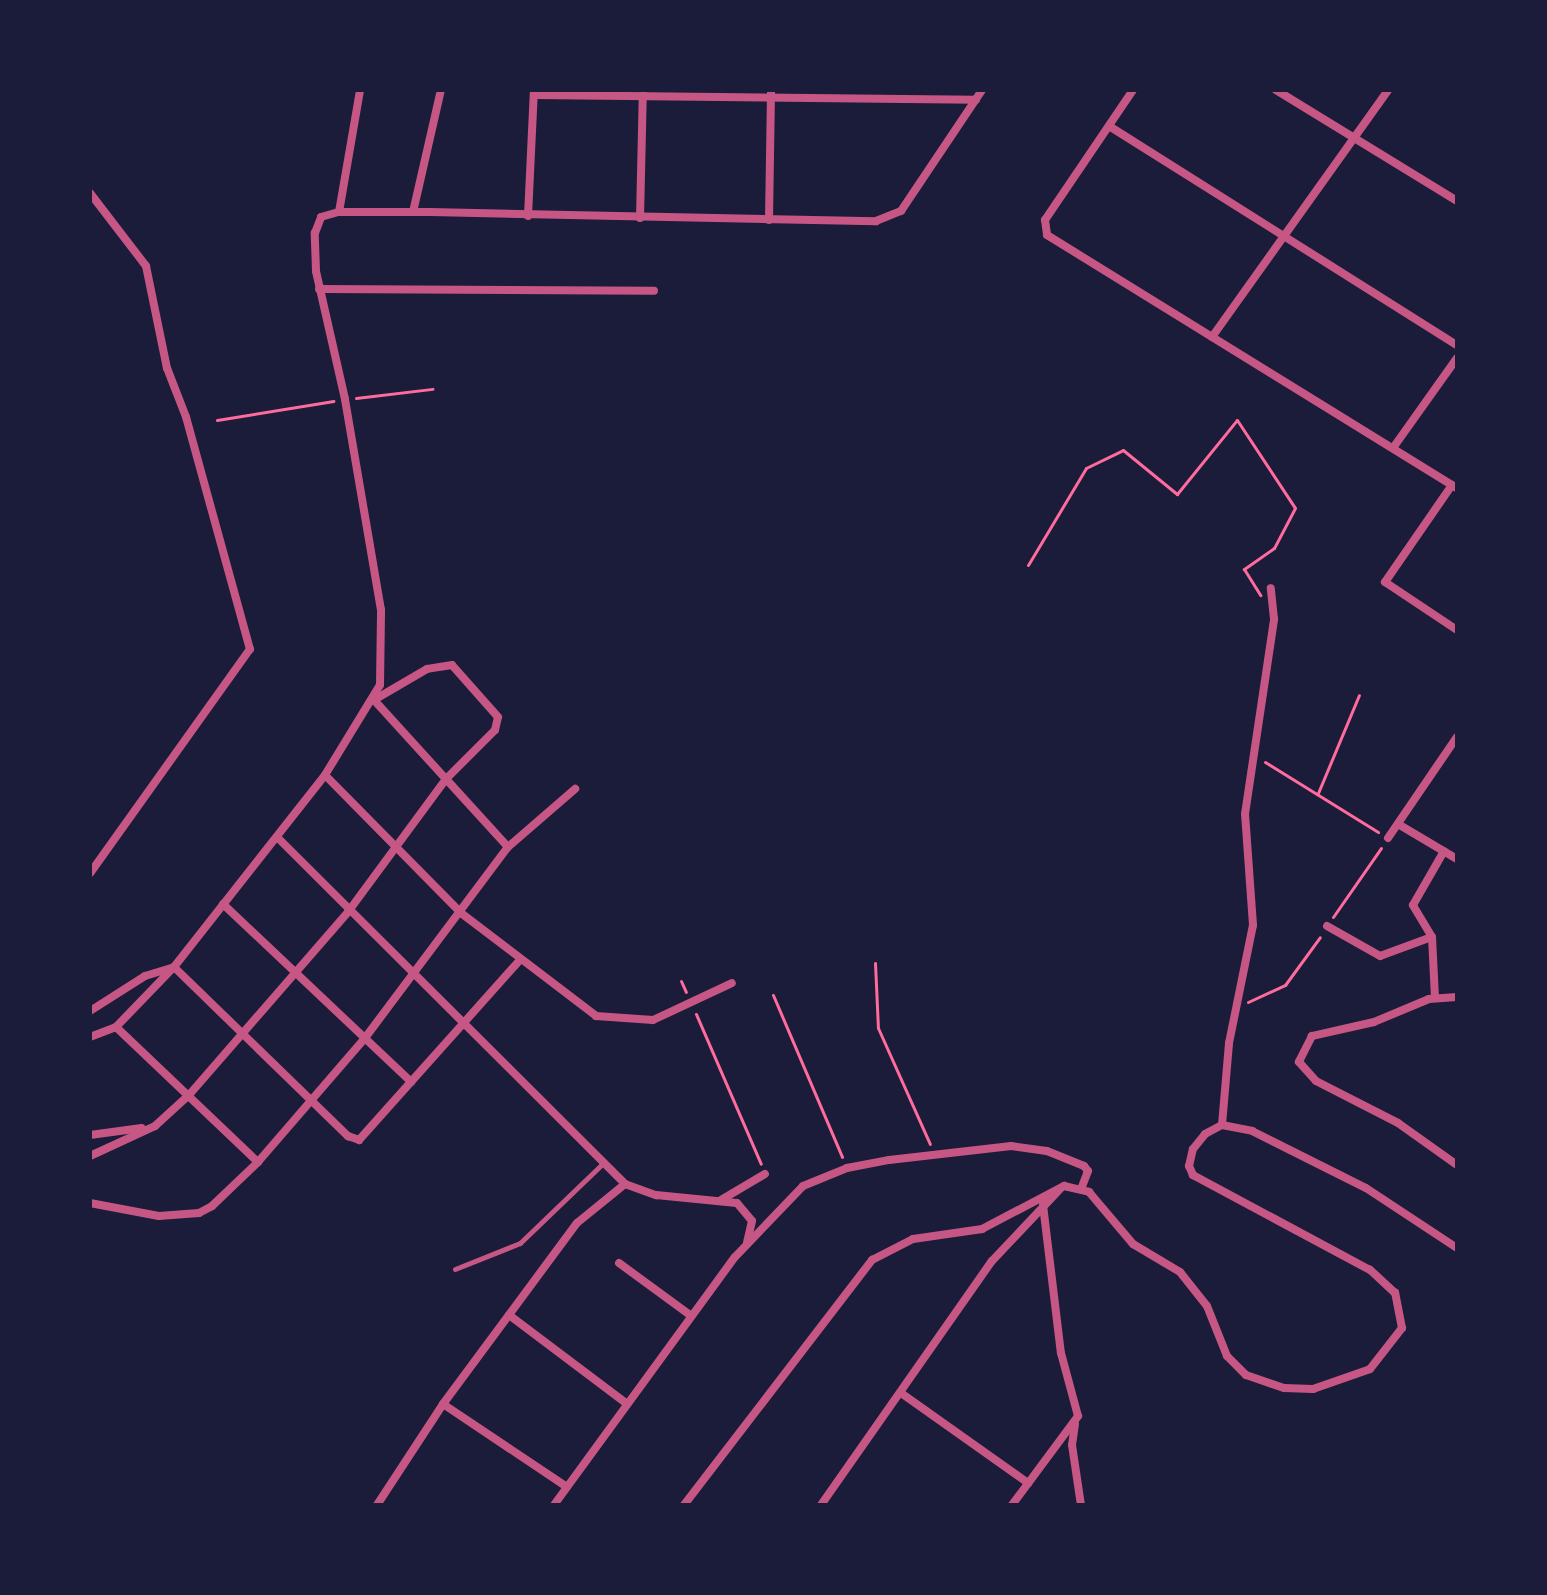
<!DOCTYPE html>
<style>
body{margin:0}
#map{position:relative;width:1547px;height:1595px;overflow:hidden;background:#1b1b3a;font-family:Raleway,sans-serif}
div>[style]{position:absolute}
.path>*{height:3px;margin:-1.5px;padding:0 1.5px;transform-origin:1.5px;border-radius:1.5px;background:#ff6b9d}
.service>*{height:5px;margin:-2.5px;padding:0 2.5px;transform-origin:2.5px;border-radius:2.5px;background:#c65784}
.minor>*{height:8px;margin:-4px;padding:0 4px;transform-origin:4px;border-radius:4px;background:#c65784}
span{translate:-50% -50%;white-space:nowrap;text-align:center;line-height:1.15;-webkit-text-stroke:8px #1b1b3a;paint-order:stroke}
.frame{position:absolute;inset:0;border:92px solid #1b1b3a;pointer-events:none}
</style>
<div id="map">
<div class="path">
<i style="left:356px;top:398px;width:77px;rotate:-6.8deg"></i>
<i style="left:217px;top:420px;width:118px;rotate:-9.3deg"></i>
<i style="left:1028px;top:565px;width:113px;rotate:-59.1deg"></i>
<i style="left:1086px;top:468px;width:41px;rotate:-25.9deg"></i>
<i style="left:1123px;top:450px;width:70px;rotate:39.2deg"></i>
<i style="left:1177px;top:494px;width:95px;rotate:-51deg"></i>
<i style="left:1237px;top:420px;width:105px;rotate:56.6deg"></i>
<i style="left:1295px;top:508px;width:45px;rotate:117.7deg"></i>
<i style="left:1274px;top:548px;width:37px;rotate:145deg"></i>
<i style="left:1244px;top:569px;width:31px;rotate:58deg"></i>
<i style="left:1265px;top:762px;width:133px;rotate:31.8deg"></i>
<i style="left:1318px;top:793px;width:106px;rotate:-67.3deg"></i>
<i style="left:1333px;top:917px;width:84px;rotate:-55.2deg"></i>
<i style="left:875px;top:963px;width:65px;rotate:87.4deg"></i>
<i style="left:878px;top:1028px;width:127px;rotate:65.9deg"></i>
<i style="left:681px;top:981px;width:12px;rotate:66deg"></i>
<i style="left:773px;top:995px;width:176px;rotate:66.9deg"></i>
<i style="left:1248px;top:1002px;width:41px;rotate:-24.7deg"></i>
<i style="left:1285px;top:985px;width:59px;rotate:-53.9deg"></i>
<i style="left:696px;top:1014px;width:163px;rotate:66.6deg"></i>
</div>
<div class="service">
<i style="left:455px;top:1269px;width:70px;rotate:-21.8deg"></i>
<i style="left:520px;top:1243px;width:114px;rotate:-43.9deg"></i>
</div>
<div class="minor">
<i style="left:1133px;top:90px;width:157px;rotate:124.1deg"></i>
<i style="left:1045px;top:220px;width:15px;rotate:82deg"></i>
<i style="left:1047px;top:235px;width:482px;rotate:31.7deg"></i>
<i style="left:1276px;top:90px;width:212px;rotate:31.5deg"></i>
<i style="left:534px;top:95px;width:442px;rotate:0.6deg"></i>
<i style="left:1109px;top:126px;width:411px;rotate:32.2deg"></i>
<i style="left:90px;top:193px;width:92px;rotate:52.5deg"></i>
<i style="left:146px;top:266px;width:104px;rotate:78.4deg"></i>
<i style="left:167px;top:368px;width:53px;rotate:68.8deg"></i>
<i style="left:186px;top:417px;width:241px;rotate:74.6deg"></i>
<i style="left:250px;top:649px;width:275px;rotate:125.5deg"></i>
<i style="left:339px;top:212px;width:124px;rotate:-80.2deg"></i>
<i style="left:413px;top:212px;width:125px;rotate:-77.1deg"></i>
<i style="left:528px;top:216px;width:125px;rotate:-87.3deg"></i>
<i style="left:640px;top:218px;width:128px;rotate:-88.7deg"></i>
<i style="left:769px;top:220px;width:130px;rotate:-89.1deg"></i>
<i style="left:319px;top:289px;width:335px;rotate:0.3deg"></i>
<i style="left:1212px;top:337px;width:303px;rotate:-54.5deg"></i>
<i style="left:1393px;top:448px;width:110px;rotate:-54.6deg"></i>
<i style="left:1452px;top:485px;width:118px;rotate:124.6deg"></i>
<i style="left:1385px;top:582px;width:87px;rotate:33.7deg"></i>
<i style="left:325px;top:775px;width:194px;rotate:45.4deg"></i>
<i style="left:461px;top:913px;width:170px;rotate:37.3deg"></i>
<i style="left:596px;top:1016px;width:57px;rotate:4deg"></i>
<i style="left:653px;top:1020px;width:87px;rotate:-25.1deg"></i>
<i style="left:1398px;top:824px;width:69px;rotate:30.7deg"></i>
<i style="left:277px;top:837px;width:491px;rotate:44.9deg"></i>
<i style="left:625px;top:1184px;width:33px;rotate:20deg"></i>
<i style="left:656px;top:1195px;width:81px;rotate:5.6deg"></i>
<i style="left:737px;top:1203px;width:23px;rotate:50deg"></i>
<i style="left:752px;top:1221px;width:22px;rotate:103deg"></i>
<i style="left:1388px;top:838px;width:122px;rotate:-55.7deg"></i>
<i style="left:223px;top:904px;width:259px;rotate:43.4deg"></i>
<i style="left:1327px;top:926px;width:61px;rotate:29.5deg"></i>
<i style="left:1380px;top:956px;width:55px;rotate:-20.1deg"></i>
<i style="left:1457px;top:997px;width:28px;rotate:176deg"></i>
<i style="left:1429px;top:999px;width:60px;rotate:157.3deg"></i>
<i style="left:1374px;top:1022px;width:64px;rotate:167.3deg"></i>
<i style="left:1312px;top:1036px;width:29px;rotate:117deg"></i>
<i style="left:1299px;top:1062px;width:25px;rotate:48deg"></i>
<i style="left:1316px;top:1081px;width:92px;rotate:27.1deg"></i>
<i style="left:1398px;top:1123px;width:72px;rotate:35.4deg"></i>
<i style="left:1435px;top:998px;width:61px;rotate:-92.8deg"></i>
<i style="left:1432px;top:937px;width:37px;rotate:-121deg"></i>
<i style="left:1413px;top:905px;width:62px;rotate:-60.1deg"></i>
<i style="left:90px;top:1011px;width:65px;rotate:-32.5deg"></i>
<i style="left:145px;top:976px;width:30px;rotate:-17deg"></i>
<i style="left:174px;top:967px;width:243px;rotate:44.2deg"></i>
<i style="left:348px;top:1136px;width:12px;rotate:20deg"></i>
<i style="left:359px;top:1140px;width:240px;rotate:-48.2deg"></i>
<i style="left:116px;top:1027px;width:196px;rotate:43.6deg"></i>
<i style="left:90px;top:1037px;width:28px;rotate:-21deg"></i>
<i style="left:116px;top:1027px;width:83px;rotate:-46deg"></i>
<i style="left:174px;top:967px;width:244px;rotate:-51.8deg"></i>
<i style="left:325px;top:775px;width:105px;rotate:-58.6deg"></i>
<i style="left:380px;top:685px;width:75px;rotate:-89.2deg"></i>
<i style="left:381px;top:610px;width:214px;rotate:-99.7deg"></i>
<i style="left:345px;top:399px;width:131px;rotate:-102.8deg"></i>
<i style="left:316px;top:271px;width:38px;rotate:-92deg"></i>
<i style="left:315px;top:233px;width:17px;rotate:-69deg"></i>
<i style="left:321px;top:217px;width:19px;rotate:-16deg"></i>
<i style="left:339px;top:212px;width:91px"></i>
<i style="left:430px;top:212px;width:446px;rotate:1.2deg"></i>
<i style="left:876px;top:221px;width:27px;rotate:-22deg"></i>
<i style="left:901px;top:211px;width:146px;rotate:-56.2deg"></i>
<i style="left:1222px;top:1125px;width:82px;rotate:-85.1deg"></i>
<i style="left:1229px;top:1043px;width:120px;rotate:-78.5deg"></i>
<i style="left:1253px;top:925px;width:111px;rotate:-94.1deg"></i>
<i style="left:1245px;top:814px;width:197px;rotate:-81.5deg"></i>
<i style="left:1274px;top:619px;width:31px;rotate:-96deg"></i>
<i style="left:90px;top:1135px;width:52px;rotate:-7.7deg"></i>
<i style="left:90px;top:1156px;width:72px;rotate:-24.8deg"></i>
<i style="left:155px;top:1126px;width:46px;rotate:-42.4deg"></i>
<i style="left:189px;top:1095px;width:242px;rotate:-49deg"></i>
<i style="left:348px;top:912px;width:165px;rotate:-53.6deg"></i>
<i style="left:446px;top:779px;width:69px;rotate:-45deg"></i>
<i style="left:495px;top:730px;width:13px;rotate:-77deg"></i>
<i style="left:498px;top:717px;width:69px;rotate:-131.5deg"></i>
<i style="left:452px;top:665px;width:25px;rotate:171deg"></i>
<i style="left:427px;top:669px;width:61px;rotate:149.7deg"></i>
<i style="left:374px;top:700px;width:107px;rotate:47.7deg"></i>
<i style="left:446px;top:779px;width:92px;rotate:47.6deg"></i>
<i style="left:721px;top:1200px;width:51px;rotate:-30.6deg"></i>
<i style="left:90px;top:1203px;width:70px;rotate:10.7deg"></i>
<i style="left:159px;top:1216px;width:40px;rotate:-4.3deg"></i>
<i style="left:199px;top:1213px;width:15px;rotate:-28deg"></i>
<i style="left:212px;top:1206px;width:64px;rotate:-43.7deg"></i>
<i style="left:258px;top:1162px;width:164px;rotate:-49.2deg"></i>
<i style="left:365px;top:1038px;width:239px;rotate:-53.2deg"></i>
<i style="left:508px;top:847px;width:89px;rotate:-40.9deg"></i>
<i style="left:1043px;top:1205px;width:149px;rotate:83.1deg"></i>
<i style="left:1061px;top:1353px;width:65px;rotate:74.9deg"></i>
<i style="left:619px;top:1263px;width:88px;rotate:36.2deg"></i>
<i style="left:509px;top:1315px;width:148px;rotate:37deg"></i>
<i style="left:901px;top:1393px;width:156px;rotate:35.3deg"></i>
<i style="left:443px;top:1404px;width:149px;rotate:33.8deg"></i>
<i style="left:1075px;top:1424px;width:21px;rotate:98deg"></i>
<i style="left:1072px;top:1445px;width:61px;rotate:81.5deg"></i>
<i style="left:377px;top:1505px;width:121px;rotate:-56.8deg"></i>
<i style="left:443px;top:1404px;width:225px;rotate:-53.5deg"></i>
<i style="left:577px;top:1223px;width:62px;rotate:-39.1deg"></i>
<i style="left:554px;top:1505px;width:307px;rotate:-53.9deg"></i>
<i style="left:735px;top:1257px;width:98px;rotate:-46.2deg"></i>
<i style="left:803px;top:1186px;width:48px;rotate:-22.2deg"></i>
<i style="left:847px;top:1168px;width:43px;rotate:-10.8deg"></i>
<i style="left:889px;top:1160px;width:123px;rotate:-6.5deg"></i>
<i style="left:1011px;top:1146px;width:36px;rotate:8deg"></i>
<i style="left:1047px;top:1151px;width:40px;rotate:22deg"></i>
<i style="left:1084px;top:1166px;width:6px;rotate:51deg"></i>
<i style="left:1088px;top:1171px;width:17px;rotate:111deg"></i>
<i style="left:684px;top:1505px;width:309px;rotate:-52.5deg"></i>
<i style="left:872px;top:1260px;width:46px;rotate:-27.1deg"></i>
<i style="left:913px;top:1239px;width:70px;rotate:-8.2deg"></i>
<i style="left:982px;top:1229px;width:93px;rotate:-27.7deg"></i>
<i style="left:1064px;top:1186px;width:26px;rotate:13deg"></i>
<i style="left:1089px;top:1192px;width:68px;rotate:49.8deg"></i>
<i style="left:1133px;top:1244px;width:55px;rotate:30.8deg"></i>
<i style="left:1180px;top:1272px;width:43px;rotate:51.5deg"></i>
<i style="left:1207px;top:1306px;width:54px;rotate:68.2deg"></i>
<i style="left:1227px;top:1356px;width:27px;rotate:45deg"></i>
<i style="left:1246px;top:1375px;width:40px;rotate:18.9deg"></i>
<i style="left:1284px;top:1388px;width:29px;rotate:2deg"></i>
<i style="left:1313px;top:1389px;width:60px;rotate:-19.3deg"></i>
<i style="left:1370px;top:1369px;width:52px;rotate:-52deg"></i>
<i style="left:1402px;top:1328px;width:36px;rotate:-101deg"></i>
<i style="left:1395px;top:1293px;width:34px;rotate:-137deg"></i>
<i style="left:1370px;top:1270px;width:201px;rotate:-151.8deg"></i>
<i style="left:1193px;top:1175px;width:10px;rotate:-114deg"></i>
<i style="left:1189px;top:1166px;width:17px;rotate:-77deg"></i>
<i style="left:1193px;top:1149px;width:19px;rotate:-51deg"></i>
<i style="left:1205px;top:1134px;width:19px;rotate:-28deg"></i>
<i style="left:1222px;top:1125px;width:31px;rotate:11deg"></i>
<i style="left:1252px;top:1131px;width:127px;rotate:26.6deg"></i>
<i style="left:1366px;top:1188px;width:109px;rotate:33.4deg"></i>
<i style="left:821px;top:1505px;width:298px;rotate:-55deg"></i>
<i style="left:992px;top:1261px;width:99px;rotate:-46.6deg"></i>
<i style="left:1012px;top:1505px;width:111px;rotate:-53.4deg"></i>
</div>
<div class="frame"></div>
</div>
